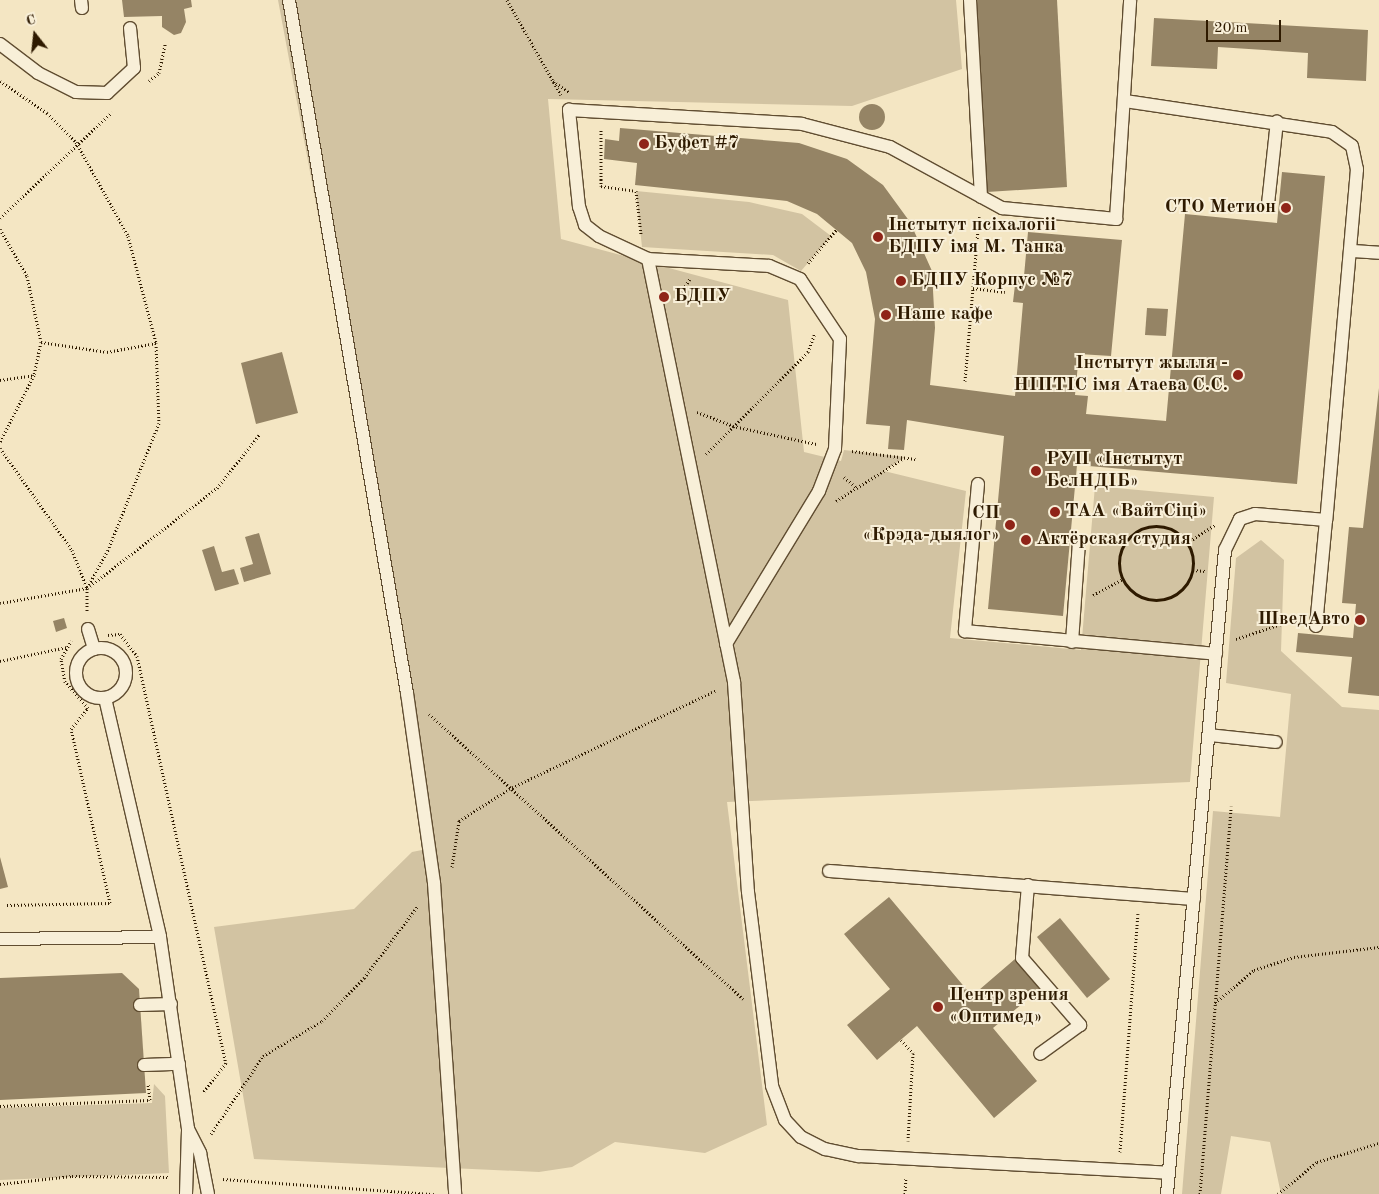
<!DOCTYPE html>
<meta charset="utf-8">
<style>
body{margin:0}
#map{position:relative;width:1379px;height:1194px;overflow:hidden;background:#f4e6c3;font-family:"Old Standard TT",serif}
div>[style]{position:absolute}
.green>*{inset:0;background:#d2c3a2}
.building>*{inset:0;background:#958465}
.round{border-radius:50%}
.path>*{height:3px;margin-top:-1.5px;transform-origin:0;background:repeating-linear-gradient(90deg,#2e1a00 0 1px,transparent 0 3.5px)}
.path>.ring{margin:-1.5px;padding:0;box-sizing:content-box;background:none;border:3px solid #2e1a00;border-radius:50%}
.roads{filter:drop-shadow(1px 0 #604d31) drop-shadow(-1px 0 #604d31) drop-shadow(0 1px #604d31) drop-shadow(0 -1px #604d31)}
.lane>*{height:12px;margin:-6px;padding:0 6px;transform-origin:6px;border-radius:6px;background:#f8efd8}
.lane>.ring{margin:-6px;padding:0;box-sizing:content-box;background:none;border:12px solid #f8efd8;border-radius:50%}
.dots>*{width:14px;height:14px;translate:-50% -50%;box-sizing:border-box;border:2px solid #f8efd8;border-radius:50%}
span{translate:-50% -50%;white-space:nowrap;text-align:center;line-height:1.15;-webkit-text-stroke:4px #f8efd8;paint-order:stroke}
.poi-label{font-size:19px;color:#2e1a00;font-weight:700}
.left{translate:0 -50%;text-align:left}
.right{translate:-100% -50%;text-align:right}
.north{position:absolute;left:10px;top:10px;width:50px;height:50px;-webkit-text-stroke:4px #f8efd8;paint-order:stroke;rotate:344deg;font-size:14px;font-weight:700;line-height:20px;text-align:center;color:#2e1a00}
.north::after{content:'';display:block;margin:auto;width:18px;height:22px;background:#2e1a00;clip-path:polygon(50% 0,100% 100%,50% 72%,0 100%)}
.scale{position:absolute;left:1206px;top:20px;width:75px;height:22px;box-sizing:border-box;border:2px solid #2e1a00;border-top:0;padding-left:6px;font-size:15px;line-height:18px;white-space:nowrap;color:#2e1a00;-webkit-text-stroke:4px #f8efd8;paint-order:stroke}
</style>
<div id="map">
<div class="green">
<i style="clip-path:polygon(278px 0,956px 0,962px 69px,852px 106px,548px 99px,561px 239px,788px 300px,804px 452px,841px 461px,844px 450px,905px 457px,884px 471px,966px 491px,950px 638px,1081px 650px,1095px 486px,1214px 497px,1190px 782px,727px 802px,767px 1125px,705px 1153px,615px 1142px,572px 1167px,539px 1172px,254px 1159px,214px 927px,354px 909px,412px 852px,427px 849px,407px 693px)"></i>
<i style="clip-path:polygon(636px 191px,749px 202px,802px 214px,831px 236px,801px 271px,773px 255px,642px 247px)"></i>
<i style="clip-path:polygon(1261px 540px,1284px 560px,1281px 651px,1342px 707px,1379px 710px,1379px 1194px,1281px 1194px,1270px 1142px,1231px 1136px,1221px 1194px,1182px 1194px,1213px 811px,1280px 817px,1291px 694px,1226px 683px,1236px 558px)"></i>
<i style="clip-path:polygon(154px 1084px,165px 1096px,169px 1173px,0 1180px,0 1108px,152px 1103px)"></i>
</div>
<div class="building">
<i style="clip-path:polygon(122px 0,191px 0,192px 7px,184px 9px,186px 22px,181px 33px,174px 35px,162px 27px,162px 16px,124px 17px)"></i>
<i style="clip-path:polygon(977px 0,1057px 0,1067px 187px,987px 192px)"></i>
<i style="clip-path:polygon(1154px 18px,1368px 30px,1366px 81px,1307px 78px,1308px 53px,1218px 47px,1217px 69px,1151px 66px)"></i>
<i class="round" style="left:859px;top:104px;width:26px;height:26px"></i>
<i style="clip-path:polygon(620px 128px,799px 143px,847px 159px,883px 185px,910px 222px,932px 271px,935px 328px,930px 385px,1015px 396px,1023px 303px,1013px 302px,1016px 276px,1024px 276px,1028px 232px,1122px 240px,1111px 356px,1079px 354px,1075px 395px,1088px 396px,1086px 414px,1166px 421px,1185px 214px,1277px 223px,1282px 172px,1325px 176px,1297px 484px,1077px 465px,1063px 616px,988px 609px,1004px 436px,907px 420px,904px 450px,888px 449px,890px 426px,866px 424px,875px 319px,866px 272px,852px 243px,817px 214px,787px 201px,635px 185px,637px 163px,604px 159px,605px 139px,619px 141px)"></i>
<i style="clip-path:polygon(1147px 308px,1168px 309px,1166px 336px,1145px 335px)"></i>
<i style="clip-path:polygon(282px 352px,298px 413px,256px 424px,241px 363px)"></i>
<i style="clip-path:polygon(1379px 388px,1379px 696px,1348px 693px,1352px 657px,1296px 652px,1298px 633px,1353px 638px,1356px 604px,1342px 603px,1349px 527px,1363px 528px)"></i>
<i style="clip-path:polygon(259px 533px,271px 574px,244px 582px,240px 568px,253px 564px,245px 537px)"></i>
<i style="clip-path:polygon(214px 546px,222px 572px,234px 569px,239px 584px,215px 591px,202px 550px)"></i>
<i style="clip-path:polygon(64px 618px,67px 628px,56px 632px,53px 621px)"></i>
<i style="clip-path:polygon(0 857px,8px 887px,0 889px)"></i>
<i style="clip-path:polygon(889px 897px,972px 996px,1015px 959px,1040px 989px,993px 1028px,1037px 1081px,994px 1118px,917px 1026px,877px 1060px,847px 1025px,890px 989px,844px 934px)"></i>
<i style="clip-path:polygon(1060px 918px,1110px 979px,1087px 998px,1037px 937px)"></i>
<i style="clip-path:polygon(122px 973px,139px 989px,146px 1093px,0 1100px,0 978px)"></i>
</div>
<div class="path">
<i style="left:507px;top:0;width:109px;rotate:60.4deg"></i>
<i style="left:0;top:81px;width:57px;rotate:34.2deg"></i>
<i style="left:47px;top:113px;width:41px;rotate:45deg"></i>
<i style="left:76px;top:142px;width:107px;rotate:61deg"></i>
<i style="left:128px;top:236px;width:111px;rotate:75.3deg"></i>
<i style="left:156px;top:343px;width:80px;rotate:87.9deg"></i>
<i style="left:159px;top:423px;width:137px;rotate:111.9deg"></i>
<i style="left:108px;top:550px;width:43px;rotate:118.9deg"></i>
<i style="left:87px;top:588px;width:88px;rotate:170.2deg"></i>
<i style="left:149px;top:81px;width:13px;rotate:-39deg"></i>
<i style="left:159px;top:73px;width:30px;rotate:-78deg"></i>
<i style="left:553px;top:81px;width:19px;rotate:35deg"></i>
<i style="left:601px;top:130px;width:56px;rotate:90deg"></i>
<i style="left:601px;top:186px;width:35px;rotate:8deg"></i>
<i style="left:636px;top:191px;width:43px;rotate:83.4deg"></i>
<i style="left:0;top:218px;width:154px;rotate:-43.4deg"></i>
<i style="left:0;top:229px;width:54px;rotate:60.1deg"></i>
<i style="left:27px;top:276px;width:67px;rotate:78deg"></i>
<i style="left:41px;top:342px;width:34px;rotate:102deg"></i>
<i style="left:34px;top:375px;width:75px;rotate:116.9deg"></i>
<i style="left:808px;top:263px;width:45px;rotate:-49.5deg"></i>
<i style="left:973px;top:288px;width:32px;rotate:7deg"></i>
<i style="left:676px;top:301px;width:26px;rotate:-58deg"></i>
<i style="left:41px;top:342px;width:67px;rotate:8.6deg"></i>
<i style="left:107px;top:352px;width:50px;rotate:-10.4deg"></i>
<i style="left:0;top:380px;width:34px;rotate:-8deg"></i>
<i style="left:965px;top:381px;width:165px;rotate:-85.1deg"></i>
<i style="left:697px;top:412px;width:39px;rotate:21deg"></i>
<i style="left:733px;top:426px;width:85px;rotate:12.2deg"></i>
<i style="left:0;top:448px;width:125px;rotate:54.8deg"></i>
<i style="left:72px;top:550px;width:41px;rotate:68.5deg"></i>
<i style="left:87px;top:588px;width:24px;rotate:90deg"></i>
<i style="left:852px;top:451px;width:64px;rotate:7.1deg"></i>
<i style="left:706px;top:454px;width:144px;rotate:-45deg"></i>
<i style="left:808px;top:352px;width:20px;rotate:-70deg"></i>
<i style="left:844px;top:477px;width:17px;rotate:40deg"></i>
<i style="left:836px;top:501px;width:80px;rotate:-32.3deg"></i>
<i class="ring" style="left:1119px;top:526px;width:71px;height:71px"></i>
<i style="left:1187px;top:543px;width:33px;rotate:-33deg"></i>
<i style="left:1193px;top:570px;width:12px;rotate:5deg"></i>
<i style="left:90px;top:586px;width:160px;rotate:-37.7deg"></i>
<i style="left:217px;top:488px;width:68px;rotate:-51.6deg"></i>
<i style="left:1093px;top:595px;width:34px;rotate:-28deg"></i>
<i style="left:108px;top:635px;width:12px;rotate:-5deg"></i>
<i style="left:120px;top:634px;width:28px;rotate:52deg"></i>
<i style="left:137px;top:656px;width:417px;rotate:77.7deg"></i>
<i style="left:226px;top:1063px;width:37px;rotate:128deg"></i>
<i style="left:1236px;top:639px;width:66px;rotate:-18.4deg"></i>
<i style="left:0;top:661px;width:68px;rotate:-11.8deg"></i>
<i style="left:429px;top:714px;width:424px;rotate:42.2deg"></i>
<i style="left:452px;top:867px;width:47px;rotate:-81.3deg"></i>
<i style="left:459px;top:821px;width:59px;rotate:-32.6deg"></i>
<i style="left:509px;top:789px;width:230px;rotate:-25.5deg"></i>
<i style="left:7px;top:905px;width:103px;rotate:-1.1deg"></i>
<i style="left:110px;top:903px;width:178px;rotate:-102.6deg"></i>
<i style="left:71px;top:729px;width:27px;rotate:-51deg"></i>
<i style="left:88px;top:708px;width:35px;rotate:-131deg"></i>
<i style="left:65px;top:682px;width:23px;rotate:-100deg"></i>
<i style="left:61px;top:659px;width:21px;rotate:-61deg"></i>
<i style="left:1215px;top:1003px;width:51px;rotate:-40.2deg"></i>
<i style="left:1254px;top:970px;width:42px;rotate:-18deg"></i>
<i style="left:1294px;top:957px;width:86px;rotate:-6.7deg"></i>
<i style="left:901px;top:1040px;width:18px;rotate:47deg"></i>
<i style="left:913px;top:1053px;width:88px;rotate:93.3deg"></i>
<i style="left:0;top:1106px;width:150px;rotate:-2.3deg"></i>
<i style="left:150px;top:1100px;width:17px;rotate:-97deg"></i>
<i style="left:211px;top:1134px;width:94px;rotate:-56.3deg"></i>
<i style="left:263px;top:1056px;width:69px;rotate:-30.7deg"></i>
<i style="left:322px;top:1021px;width:60px;rotate:-45.7deg"></i>
<i style="left:364px;top:978px;width:89px;rotate:-53.3deg"></i>
<i style="left:1120px;top:1152px;width:239px;rotate:-85.7deg"></i>
<i style="left:223px;top:1179px;width:212px;rotate:4.1deg"></i>
<i style="left:0;top:1184px;width:72px;rotate:-6.3deg"></i>
<i style="left:72px;top:1176px;width:97px;rotate:0.6deg"></i>
<i style="left:905px;top:1194px;width:17px;rotate:-87deg"></i>
<i style="left:1200px;top:1194px;width:389px;rotate:-85.4deg"></i>
<i style="left:1278px;top:1194px;width:50px;rotate:-39.4deg"></i>
<i style="left:1317px;top:1162px;width:65px;rotate:-17deg"></i>
</div>
<div class="roads">
<div class="lane">
<i style="left:81px;top:0;width:8px;rotate:83deg"></i>
<i style="left:289px;top:0;width:703px;rotate:80.34deg"></i>
<i style="left:407px;top:693px;width:192px;rotate:81.9deg"></i>
<i style="left:434px;top:883px;width:312px;rotate:86.1deg"></i>
<i style="left:970px;top:0;width:197px;rotate:86.8deg"></i>
<i style="left:0;top:44px;width:48px;rotate:37.3deg"></i>
<i style="left:38px;top:73px;width:42px;rotate:26.6deg"></i>
<i style="left:76px;top:92px;width:31px;rotate:2deg"></i>
<i style="left:107px;top:93px;width:37px;rotate:-43deg"></i>
<i style="left:134px;top:68px;width:40px;rotate:-95.7deg"></i>
<i style="left:1125px;top:101px;width:209px;rotate:8.5deg"></i>
<i style="left:1332px;top:132px;width:24px;rotate:35deg"></i>
<i style="left:1352px;top:146px;width:24px;rotate:78deg"></i>
<i style="left:1357px;top:169px;width:352px;rotate:95deg"></i>
<i style="left:1326px;top:520px;width:71px;rotate:-175.2deg"></i>
<i style="left:1255px;top:514px;width:16px;rotate:162deg"></i>
<i style="left:1240px;top:519px;width:34px;rotate:116deg"></i>
<i style="left:1225px;top:550px;width:647px;rotate:95.15deg"></i>
<i style="left:1268px;top:204px;width:83px;rotate:-83.8deg"></i>
<i style="left:1353px;top:251px;width:26px;rotate:4deg"></i>
<i style="left:648px;top:259px;width:54px;rotate:-154.9deg"></i>
<i style="left:599px;top:236px;width:18px;rotate:-142deg"></i>
<i style="left:585px;top:225px;width:19px;rotate:-108deg"></i>
<i style="left:579px;top:207px;width:98px;rotate:-95.9deg"></i>
<i style="left:569px;top:110px;width:233px;rotate:3.4deg"></i>
<i style="left:802px;top:124px;width:91px;rotate:14.6deg"></i>
<i style="left:890px;top:147px;width:128px;rotate:28.6deg"></i>
<i style="left:1002px;top:208px;width:115px;rotate:5.5deg"></i>
<i style="left:1116px;top:219px;width:219px;rotate:-86.3deg"></i>
<i style="left:978px;top:484px;width:148px;rotate:95.1deg"></i>
<i style="left:965px;top:631px;width:252px;rotate:5.2deg"></i>
<i style="left:1316px;top:626px;width:106px;rotate:-84.6deg"></i>
<i style="left:88px;top:629px;width:21px;rotate:73deg"></i>
<i style="left:1072px;top:642px;width:101px;rotate:-86deg"></i>
<i style="left:726px;top:644px;width:179px;rotate:-58.7deg"></i>
<i style="left:819px;top:491px;width:45px;rotate:-69.1deg"></i>
<i style="left:835px;top:449px;width:110px;rotate:-87.4deg"></i>
<i style="left:840px;top:339px;width:72px;rotate:-123.7deg"></i>
<i style="left:800px;top:279px;width:34px;rotate:-157deg"></i>
<i style="left:769px;top:266px;width:121px;rotate:-176.7deg"></i>
<i style="left:648px;top:259px;width:432px;rotate:78.5deg"></i>
<i style="left:734px;top:682px;width:210px;rotate:86.2deg"></i>
<i style="left:748px;top:892px;width:195px;rotate:82.9deg"></i>
<i style="left:772px;top:1086px;width:36px;rotate:69deg"></i>
<i style="left:785px;top:1120px;width:23px;rotate:47deg"></i>
<i style="left:801px;top:1137px;width:27px;rotate:27deg"></i>
<i style="left:825px;top:1149px;width:35px;rotate:12deg"></i>
<i style="left:859px;top:1156px;width:310px;rotate:3.1deg"></i>
<i class="ring" style="left:76px;top:648px;width:38px;height:38px"></i>
<i style="left:105px;top:698px;width:245px;rotate:77deg"></i>
<i style="left:160px;top:937px;width:194px;rotate:81.7deg"></i>
<i style="left:188px;top:1129px;width:27px;rotate:63deg"></i>
<i style="left:200px;top:1153px;width:42px;rotate:79deg"></i>
<i style="left:1209px;top:735px;width:67px;rotate:6deg"></i>
<i style="left:829px;top:871px;width:366px;rotate:4.4deg"></i>
<i style="left:1028px;top:885px;width:73px;rotate:94.7deg"></i>
<i style="left:1022px;top:958px;width:89px;rotate:49.1deg"></i>
<i style="left:1080px;top:1025px;width:49px;rotate:144.1deg"></i>
<i style="left:0;top:939px;width:160px;rotate:-0.7deg"></i>
<i style="left:140px;top:1005px;width:31px;rotate:-2deg"></i>
<i style="left:144px;top:1065px;width:35px;rotate:-2deg"></i>
<i style="left:186px;top:1194px;width:65px;rotate:-88.2deg"></i>
</div>
</div>
<div class="dots">
<i style="left:644px;top:144px;background:#8f2418"></i>
<i style="left:1286px;top:208px;background:#8f2418"></i>
<i style="left:878px;top:237px;background:#8f2418"></i>
<i style="left:901px;top:281px;background:#8f2418"></i>
<i style="left:664px;top:297px;background:#8f2418"></i>
<i style="left:886px;top:315px;background:#8f2418"></i>
<i style="left:1238px;top:375px;background:#8f2418"></i>
<i style="left:1036px;top:471px;background:#8f2418"></i>
<i style="left:1055px;top:512px;background:#8f2418"></i>
<i style="left:1010px;top:525px;background:#8f2418"></i>
<i style="left:1026px;top:540px;background:#8f2418"></i>
<i style="left:1360px;top:620px;background:#8f2418"></i>
<i style="left:938px;top:1007px;background:#8f2418"></i>
</div>
<div class="poi-label">
<span class="left" style="left:654px;top:144px">Буфет #7</span>
<span class="right" style="left:1276px;top:208px">СТО Метион</span>
<span class="left" style="left:888px;top:237px">Інстытут псіхалогіі<br>БДПУ імя М. Танка</span>
<span class="left" style="left:911px;top:281px">БДПУ Корпус №7</span>
<span class="left" style="left:674px;top:297px">БДПУ</span>
<span class="left" style="left:896px;top:315px">Наше кафе</span>
<span class="right" style="left:1228px;top:375px">Інстытут жылля -<br>НІПТІС імя Атаева С.С.</span>
<span class="left" style="left:1046px;top:471px">РУП «Інстытут<br>БелНДІБ»</span>
<span class="left" style="left:1065px;top:512px">ТАА «ВайтСіці»</span>
<span class="right" style="left:1000px;top:525px">СП<br>«Крэда-дыялог»</span>
<span class="left" style="left:1036px;top:540px">Актёрская студия</span>
<span class="right" style="left:1350px;top:620px">ШведАвто</span>
<span class="left" style="left:949px;top:1007px">Центр зрения<br>«Оптимед»</span>
</div>
<div class="north">С</div>
<div class="scale">20 m</div>
</div>
